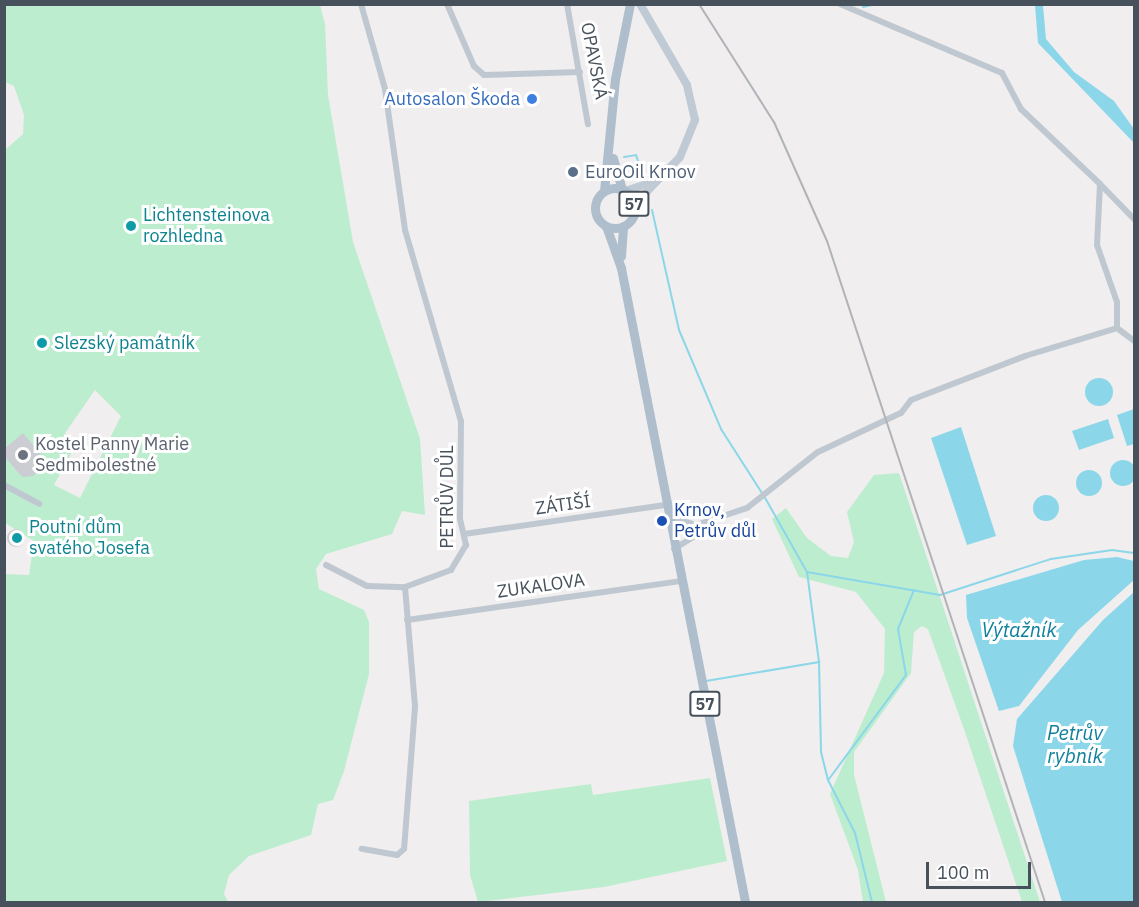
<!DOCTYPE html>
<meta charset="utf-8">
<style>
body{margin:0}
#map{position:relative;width:1139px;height:907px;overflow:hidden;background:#f0eeee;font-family:"IBM Plex Sans",sans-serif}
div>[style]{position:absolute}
.green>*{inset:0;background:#bdedcf}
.water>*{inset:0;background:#8bd7e9}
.round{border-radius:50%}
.stream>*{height:2px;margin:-1px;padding:0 1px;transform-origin:1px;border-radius:1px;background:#8bd7e9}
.building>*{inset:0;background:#cbcdd3}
.street>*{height:6px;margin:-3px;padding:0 3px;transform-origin:3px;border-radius:3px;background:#bfc8d0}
.secondary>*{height:8px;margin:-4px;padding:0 4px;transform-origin:4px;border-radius:4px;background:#bfcad4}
.primary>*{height:9px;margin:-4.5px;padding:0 4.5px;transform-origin:4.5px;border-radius:4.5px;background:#aebecc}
.primary>.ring{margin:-4.5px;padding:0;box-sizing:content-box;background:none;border:9px solid #aebecc;border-radius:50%}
.rail>*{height:2px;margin:-1px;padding:0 1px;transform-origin:1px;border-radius:1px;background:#b0b3b8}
.dots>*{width:16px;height:16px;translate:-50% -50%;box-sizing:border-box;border:3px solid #fff;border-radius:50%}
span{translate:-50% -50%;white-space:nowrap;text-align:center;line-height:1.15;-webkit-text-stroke:6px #fff;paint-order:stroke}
.shield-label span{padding:2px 4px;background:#fff;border:2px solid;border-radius:4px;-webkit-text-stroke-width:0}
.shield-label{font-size:16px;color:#47515b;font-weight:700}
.street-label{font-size:18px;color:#47515b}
.shop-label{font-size:18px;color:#366cbe}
.right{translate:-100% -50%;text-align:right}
.service-label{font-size:18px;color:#4e5e75}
.left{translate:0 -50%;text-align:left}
.culture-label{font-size:18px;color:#0d838f}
.worship-label{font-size:18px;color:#5b616d}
.transit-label{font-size:18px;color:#164399}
.water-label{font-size:20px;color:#10819d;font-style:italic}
.frame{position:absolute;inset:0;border:6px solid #47515b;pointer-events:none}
.scale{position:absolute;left:926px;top:862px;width:105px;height:27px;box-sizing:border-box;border:3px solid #47515b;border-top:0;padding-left:8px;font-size:18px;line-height:21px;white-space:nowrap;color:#47515b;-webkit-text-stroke:4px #fff;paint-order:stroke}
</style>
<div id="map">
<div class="green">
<i style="clip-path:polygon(evenodd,5px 5px,320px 5px,325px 24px,328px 95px,353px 242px,420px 439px,425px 515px,402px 511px,392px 534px,326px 554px,316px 569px,319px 589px,364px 610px,369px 622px,369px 674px,344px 771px,333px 800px,318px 804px,311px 835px,249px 856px,229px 875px,224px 894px,228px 902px,5px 902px,5px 574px,29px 575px,34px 541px,5px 523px,4px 151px,23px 134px,24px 115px,14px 86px,5px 82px,5px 5px,95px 390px,121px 416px,80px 498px,54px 485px,77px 443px,65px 433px,95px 390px)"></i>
<i style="clip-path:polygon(899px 473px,941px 600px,1040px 902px,1022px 902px,965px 732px,928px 629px,922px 626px,914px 632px,911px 673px,854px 752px,854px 775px,886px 902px,863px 902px,858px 870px,830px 794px,884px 673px,885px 629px,856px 592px,799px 577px,772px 519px,786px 508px,807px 538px,831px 556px,848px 558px,854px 542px,847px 512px,874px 475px)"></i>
<i style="clip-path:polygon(710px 778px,727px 861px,604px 887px,478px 902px,470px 875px,469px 801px,591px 784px,593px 795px)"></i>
</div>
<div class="water">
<i style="clip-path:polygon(1035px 5px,1043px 5px,1046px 39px,1074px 72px,1114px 101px,1134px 129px,1134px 143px,1038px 43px)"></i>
<i class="round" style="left:1085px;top:378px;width:28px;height:28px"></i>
<i style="clip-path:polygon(1134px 409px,1134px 444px,1127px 446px,1117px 415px)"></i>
<i style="clip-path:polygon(1108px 419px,1114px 438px,1079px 450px,1072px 431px)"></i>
<i style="clip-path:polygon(961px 427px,996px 536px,967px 545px,931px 438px)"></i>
<i class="round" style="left:1110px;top:460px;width:26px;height:26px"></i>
<i class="round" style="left:1076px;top:470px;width:26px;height:26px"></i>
<i class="round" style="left:1033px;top:495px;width:26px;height:26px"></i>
<i style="clip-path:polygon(1117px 557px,1134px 561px,1134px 580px,1078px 630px,1019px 706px,999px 711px,967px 618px,966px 595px,1084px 560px)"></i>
<i style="clip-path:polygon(1134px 592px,1134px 902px,1062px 902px,1013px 746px,1017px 719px,1103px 620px)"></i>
</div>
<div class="stream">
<i style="left:863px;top:7px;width:14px;rotate:-12deg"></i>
<i style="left:624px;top:157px;width:12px;rotate:-9deg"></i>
<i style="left:636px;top:155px;width:18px;rotate:71deg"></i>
<i style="left:652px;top:210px;width:123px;rotate:77.3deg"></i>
<i style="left:679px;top:330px;width:108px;rotate:67deg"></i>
<i style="left:721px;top:429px;width:76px;rotate:57.4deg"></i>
<i style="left:764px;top:496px;width:87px;rotate:60.5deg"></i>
<i style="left:807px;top:572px;width:91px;rotate:82.4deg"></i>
<i style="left:819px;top:662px;width:90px;rotate:88.7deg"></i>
<i style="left:821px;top:752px;width:29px;rotate:76deg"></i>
<i style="left:828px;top:780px;width:59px;rotate:63deg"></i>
<i style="left:855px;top:833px;width:71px;rotate:76.2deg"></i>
<i style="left:807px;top:572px;width:135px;rotate:9.8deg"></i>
<i style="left:940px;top:595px;width:117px;rotate:-18deg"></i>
<i style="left:1051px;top:559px;width:62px;rotate:-8.4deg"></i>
<i style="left:1112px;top:550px;width:22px;rotate:8deg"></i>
<i style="left:706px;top:681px;width:115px;rotate:-9.5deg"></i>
<i style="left:829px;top:779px;width:129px;rotate:-53.5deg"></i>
<i style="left:906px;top:675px;width:47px;rotate:-99.9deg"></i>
<i style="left:898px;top:629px;width:42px;rotate:-67.7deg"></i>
</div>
<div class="building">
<i style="clip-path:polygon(23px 433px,44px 458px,34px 476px,22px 477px,4px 456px,4px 449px)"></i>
<i class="round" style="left:7px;top:529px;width:18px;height:18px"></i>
</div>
<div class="street">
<i style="left:361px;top:4px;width:88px;rotate:74.2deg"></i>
<i style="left:385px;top:89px;width:142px;rotate:81.9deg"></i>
<i style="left:405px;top:230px;width:199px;rotate:73.7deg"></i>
<i style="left:461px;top:421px;width:98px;rotate:90.6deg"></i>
<i style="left:460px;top:519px;width:27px;rotate:77deg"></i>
<i style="left:466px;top:545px;width:29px;rotate:121deg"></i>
<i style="left:451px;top:570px;width:49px;rotate:159.7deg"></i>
<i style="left:405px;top:587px;width:120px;rotate:85.2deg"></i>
<i style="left:415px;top:707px;width:142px;rotate:94.4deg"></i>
<i style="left:404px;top:849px;width:9px;rotate:139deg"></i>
<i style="left:397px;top:855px;width:36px;rotate:-170deg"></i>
<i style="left:447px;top:4px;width:68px;rotate:66.5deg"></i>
<i style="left:474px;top:66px;width:13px;rotate:42deg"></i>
<i style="left:484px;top:75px;width:96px;rotate:-1.8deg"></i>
<i style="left:567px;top:4px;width:122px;rotate:80.1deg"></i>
<i style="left:840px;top:4px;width:176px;rotate:23.1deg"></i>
<i style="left:1002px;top:73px;width:41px;rotate:62.2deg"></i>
<i style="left:1021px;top:109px;width:109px;rotate:43.5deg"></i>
<i style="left:1100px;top:184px;width:61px;rotate:92.8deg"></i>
<i style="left:1097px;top:245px;width:60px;rotate:70.7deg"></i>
<i style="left:1117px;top:302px;width:26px;rotate:90deg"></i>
<i style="left:1117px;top:328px;width:21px;rotate:37deg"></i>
<i style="left:1100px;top:184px;width:49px;rotate:45.8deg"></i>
<i style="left:4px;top:485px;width:40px;rotate:28deg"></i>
<i style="left:668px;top:516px;width:29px;rotate:18deg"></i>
<i style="left:696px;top:525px;width:54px;rotate:-18.4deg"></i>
<i style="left:747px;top:508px;width:90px;rotate:-38.3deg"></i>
<i style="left:818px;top:452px;width:92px;rotate:-25.2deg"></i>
<i style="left:901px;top:413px;width:16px;rotate:-52deg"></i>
<i style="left:911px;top:400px;width:122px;rotate:-21.1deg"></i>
<i style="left:1025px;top:356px;width:96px;rotate:-16.9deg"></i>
<i style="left:464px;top:534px;width:203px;rotate:-8.2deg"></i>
<i style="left:674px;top:549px;width:25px;rotate:-32deg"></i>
<i style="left:695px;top:536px;width:11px;rotate:-85deg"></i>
<i style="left:326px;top:565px;width:46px;rotate:27.1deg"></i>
<i style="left:367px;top:586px;width:38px;rotate:2deg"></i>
<i style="left:407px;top:620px;width:276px;rotate:-8.1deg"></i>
</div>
<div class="secondary">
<i style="left:625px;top:191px;width:25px;rotate:-18deg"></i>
<i style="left:634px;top:205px;width:66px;rotate:-46.2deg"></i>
<i style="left:680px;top:157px;width:40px;rotate:-68deg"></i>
<i style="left:695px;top:120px;width:36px;rotate:-103deg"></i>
<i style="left:687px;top:85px;width:94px;rotate:-120.1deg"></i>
</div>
<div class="primary">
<i style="left:613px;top:158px;width:33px;rotate:74deg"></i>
<i class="ring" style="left:595px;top:188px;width:31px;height:31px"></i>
<i style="left:604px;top:191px;width:113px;rotate:-84.4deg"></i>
<i style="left:615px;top:79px;width:76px;rotate:-78.7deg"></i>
<i style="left:606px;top:226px;width:45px;rotate:70.3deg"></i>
<i style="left:621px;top:268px;width:646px;rotate:78.93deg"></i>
<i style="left:621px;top:256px;width:30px;rotate:-86deg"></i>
</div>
<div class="rail">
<i style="left:699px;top:4px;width:140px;rotate:57.6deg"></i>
<i style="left:774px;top:122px;width:130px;rotate:66deg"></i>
<i style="left:827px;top:241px;width:696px;rotate:71.75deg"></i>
</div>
<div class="dots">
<i style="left:532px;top:99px;background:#3f7fe0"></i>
<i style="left:573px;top:172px;background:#5c6f8a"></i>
<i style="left:131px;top:226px;background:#0f9aa8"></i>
<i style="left:42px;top:343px;background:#0f9aa8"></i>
<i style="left:23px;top:455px;background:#6b7280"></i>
<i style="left:662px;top:521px;background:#1a4fb4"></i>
<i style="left:17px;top:538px;background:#0f9aa8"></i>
</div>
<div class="shield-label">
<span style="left:634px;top:204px">57</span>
<span style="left:705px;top:704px">57</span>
</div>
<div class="street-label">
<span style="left:594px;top:61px;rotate:79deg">OPAVSKÁ</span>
<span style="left:447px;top:497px;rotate:-90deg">PETRŮV DŮL</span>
<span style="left:563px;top:505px;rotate:-8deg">ZÁTIŠÍ</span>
<span style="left:541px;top:586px;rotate:-8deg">ZUKALOVA</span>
</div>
<div class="shop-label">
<span class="right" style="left:520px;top:99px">Autosalon Škoda</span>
</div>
<div class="service-label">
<span class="left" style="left:585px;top:172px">EuroOil Krnov</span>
</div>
<div class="culture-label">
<span class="left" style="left:143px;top:226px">Lichtensteinova<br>rozhledna</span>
<span class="left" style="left:54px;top:343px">Slezský památník</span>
<span class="left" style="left:29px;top:538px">Poutní dům<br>svatého Josefa</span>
</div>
<div class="worship-label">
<span class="left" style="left:35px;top:455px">Kostel Panny Marie<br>Sedmibolestné</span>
</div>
<div class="transit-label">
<span class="left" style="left:674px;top:521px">Krnov,<br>Petrův důl</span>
</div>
<div class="water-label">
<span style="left:1019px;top:629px">Výtažník</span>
<span style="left:1075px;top:744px">Petrův<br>rybník</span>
</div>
<div class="frame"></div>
<div class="scale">100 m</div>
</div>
